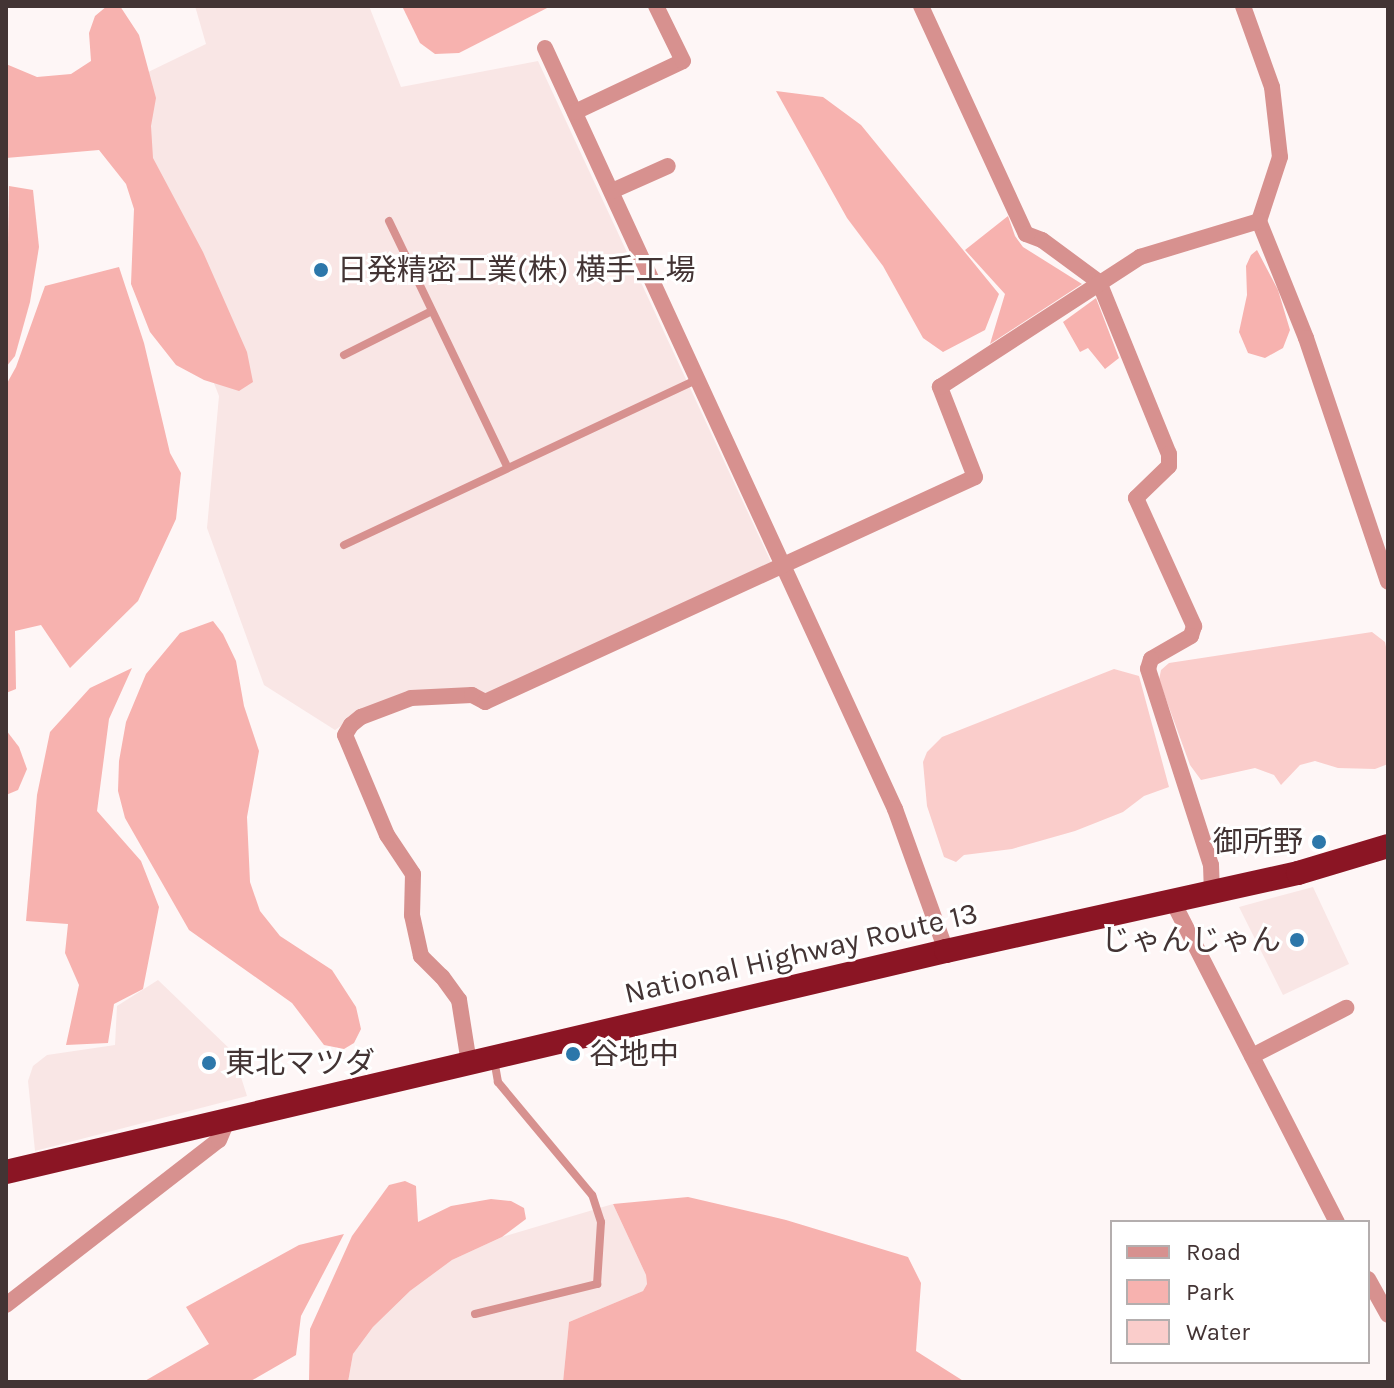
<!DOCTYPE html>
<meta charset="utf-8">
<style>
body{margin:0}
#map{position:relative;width:1394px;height:1388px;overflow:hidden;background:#fef6f6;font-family:Karla,"Noto Sans JP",sans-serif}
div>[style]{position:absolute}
.built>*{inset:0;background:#f9e6e5}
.green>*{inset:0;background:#f7b2af}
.water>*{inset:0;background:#facdcb}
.lane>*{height:8px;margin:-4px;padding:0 4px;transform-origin:4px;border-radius:4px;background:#d7918f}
.street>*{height:16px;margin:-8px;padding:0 8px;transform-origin:8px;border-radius:8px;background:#d7918f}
.highway>*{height:24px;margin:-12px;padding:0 12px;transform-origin:12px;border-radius:12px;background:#8b1524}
.dots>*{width:22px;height:22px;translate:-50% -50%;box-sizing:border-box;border:4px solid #fff;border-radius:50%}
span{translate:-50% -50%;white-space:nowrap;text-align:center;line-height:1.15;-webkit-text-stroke:6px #fff;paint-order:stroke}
.poi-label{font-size:30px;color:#433434}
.left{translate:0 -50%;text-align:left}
.right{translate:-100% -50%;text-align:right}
.street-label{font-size:30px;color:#433434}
.frame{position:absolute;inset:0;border:8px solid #433434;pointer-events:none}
.legend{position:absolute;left:1110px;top:1220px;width:260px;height:144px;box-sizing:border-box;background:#fff;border:2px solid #b4aeae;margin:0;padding:10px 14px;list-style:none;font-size:24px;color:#433434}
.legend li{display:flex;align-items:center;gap:16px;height:40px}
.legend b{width:40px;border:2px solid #b4aeae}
</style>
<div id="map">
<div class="built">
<i style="clip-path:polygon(195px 6px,369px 6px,401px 87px,538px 61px,771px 562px,487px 694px,360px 713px,335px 730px,264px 685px,207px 528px,219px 396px,141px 197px,107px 92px,206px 44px)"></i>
<i style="clip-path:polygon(1313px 887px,1349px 964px,1283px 995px,1239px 907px)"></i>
<i style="clip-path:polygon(158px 980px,233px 1052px,247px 1096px,35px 1151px,28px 1081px,33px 1066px,47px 1055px,115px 1045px,117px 1006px)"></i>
<i style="clip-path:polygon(613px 1204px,646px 1275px,647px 1284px,643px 1291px,569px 1322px,563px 1382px,348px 1382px,353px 1354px,373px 1327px,410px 1291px,452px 1260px,502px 1237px)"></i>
</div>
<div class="green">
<i style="clip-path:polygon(107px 6px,120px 6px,139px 35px,156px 98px,151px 126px,153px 158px,203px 252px,247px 352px,253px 382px,239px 391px,204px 380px,176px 365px,150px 332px,131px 284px,134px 209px,126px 184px,99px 150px,6px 158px,6px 64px,37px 77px,71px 74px,91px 61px,89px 33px,95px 16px)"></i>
<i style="clip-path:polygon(402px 6px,551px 6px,459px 53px,435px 54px,420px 43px)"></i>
<i style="clip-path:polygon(776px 91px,823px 97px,861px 125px,999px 294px,985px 330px,943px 352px,923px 338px,883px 266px,847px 218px)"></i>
<i style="clip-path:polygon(9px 186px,33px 190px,39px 247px,30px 302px,15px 356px,6px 367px)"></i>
<i style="clip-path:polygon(1008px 216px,1015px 236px,1023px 247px,1082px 284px,990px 344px,1005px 294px,965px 250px)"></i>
<i style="clip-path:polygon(1257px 250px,1278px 290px,1290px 330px,1283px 348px,1265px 358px,1248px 353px,1239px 332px,1247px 295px,1246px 266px,1251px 255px)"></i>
<i style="clip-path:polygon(119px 267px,144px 343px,170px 453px,181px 473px,176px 519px,138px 601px,70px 668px,41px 625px,15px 631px,16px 689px,6px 693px,6px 385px,16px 367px,45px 286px)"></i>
<i style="clip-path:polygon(1096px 298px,1119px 358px,1105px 369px,1088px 348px,1080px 352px,1063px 322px)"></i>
<i style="clip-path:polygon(213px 621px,223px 634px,236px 661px,244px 706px,259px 751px,247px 817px,250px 882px,260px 911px,280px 936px,332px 970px,356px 1007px,361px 1029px,354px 1043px,344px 1049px,324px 1045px,292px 1003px,189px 930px,125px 818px,118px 791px,119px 761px,126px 722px,146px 674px,180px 633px)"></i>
<i style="clip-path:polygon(132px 668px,109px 719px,97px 811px,141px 861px,159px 907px,143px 989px,114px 1004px,108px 1043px,66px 1045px,79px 985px,65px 953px,68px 924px,26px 921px,37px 795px,50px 732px,90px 688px)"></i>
<i style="clip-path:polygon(6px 730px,19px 747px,27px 769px,18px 790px,6px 795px)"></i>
<i style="clip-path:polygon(405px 1181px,416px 1186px,418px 1222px,451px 1206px,491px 1199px,511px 1201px,524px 1208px,526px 1219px,502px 1237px,452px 1260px,410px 1291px,373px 1327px,353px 1354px,348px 1382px,309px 1382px,310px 1329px,352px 1236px,389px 1185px)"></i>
<i style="clip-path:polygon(688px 1197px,786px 1220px,908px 1257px,921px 1283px,916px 1351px,965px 1382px,563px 1382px,569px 1322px,643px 1291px,647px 1284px,646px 1275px,613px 1204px)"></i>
<i style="clip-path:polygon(344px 1234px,301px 1316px,296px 1355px,249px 1382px,143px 1382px,209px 1344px,186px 1307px,299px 1245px)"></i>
</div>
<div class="water">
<i style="clip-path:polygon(1372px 632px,1385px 642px,1388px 657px,1388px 764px,1375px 769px,1338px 768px,1315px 761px,1300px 765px,1281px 785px,1274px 775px,1255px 768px,1201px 780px,1190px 765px,1159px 680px,1161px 670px,1169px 663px)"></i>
<i style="clip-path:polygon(1114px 669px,1139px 676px,1169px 787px,1144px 796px,1123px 812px,1075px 831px,1012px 849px,964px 855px,956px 862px,944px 857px,927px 806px,923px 762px,927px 752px,942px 737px)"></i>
</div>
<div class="lane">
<i style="left:389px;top:221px;width:274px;rotate:64.3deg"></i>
<i style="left:344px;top:355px;width:98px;rotate:-26.6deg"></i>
<i style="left:344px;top:545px;width:392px;rotate:-25.1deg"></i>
<i style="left:475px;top:1314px;width:126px;rotate:-13.8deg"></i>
<i style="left:597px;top:1284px;width:62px;rotate:-86.3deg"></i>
<i style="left:601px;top:1222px;width:28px;rotate:-108deg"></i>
<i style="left:592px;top:1195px;width:147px;rotate:-129.8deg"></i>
<i style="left:498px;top:1082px;width:23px;rotate:-100deg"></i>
</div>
<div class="street">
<i style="left:921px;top:6px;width:251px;rotate:65.3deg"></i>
<i style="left:1026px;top:234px;width:17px;rotate:21deg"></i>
<i style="left:1042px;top:240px;width:71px;rotate:36.4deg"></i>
<i style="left:1099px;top:282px;width:186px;rotate:67.9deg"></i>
<i style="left:1169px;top:454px;width:12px;rotate:90deg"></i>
<i style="left:1169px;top:466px;width:46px;rotate:135.9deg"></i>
<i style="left:1136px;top:498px;width:141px;rotate:65.6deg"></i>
<i style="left:1194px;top:626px;width:10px;rotate:107deg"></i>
<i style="left:1191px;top:636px;width:46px;rotate:150.1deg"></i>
<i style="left:1151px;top:659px;width:10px;rotate:107deg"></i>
<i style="left:1148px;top:669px;width:206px;rotate:72.2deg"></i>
<i style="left:1211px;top:865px;width:26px;rotate:88deg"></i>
<i style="left:1243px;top:6px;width:86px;rotate:70.3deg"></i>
<i style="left:1272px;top:87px;width:70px;rotate:83.5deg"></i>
<i style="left:1280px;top:157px;width:67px;rotate:108.2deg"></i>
<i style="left:1259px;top:221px;width:126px;rotate:68.1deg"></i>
<i style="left:1306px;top:338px;width:257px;rotate:71.4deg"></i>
<i style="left:545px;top:48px;width:838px;rotate:65.3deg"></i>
<i style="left:895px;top:809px;width:151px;rotate:70.2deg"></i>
<i style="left:575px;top:112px;width:119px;rotate:-25.3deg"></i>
<i style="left:683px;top:61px;width:61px;rotate:-116.1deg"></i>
<i style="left:612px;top:191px;width:61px;rotate:-24.1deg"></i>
<i style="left:1173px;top:902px;width:360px;rotate:62.9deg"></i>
<i style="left:1252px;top:1056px;width:106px;rotate:-27.1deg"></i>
<i style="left:469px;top:1063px;width:64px;rotate:-99deg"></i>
<i style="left:459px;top:1000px;width:29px;rotate:-126deg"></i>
<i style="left:442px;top:977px;width:30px;rotate:-135deg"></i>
<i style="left:421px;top:956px;width:42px;rotate:-102.4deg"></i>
<i style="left:412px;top:915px;width:41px;rotate:-88.6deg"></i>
<i style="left:413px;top:874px;width:47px;rotate:-123.7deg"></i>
<i style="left:387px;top:835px;width:108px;rotate:-112.8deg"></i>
<i style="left:345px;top:735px;width:12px;rotate:-59deg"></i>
<i style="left:351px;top:725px;width:13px;rotate:-39deg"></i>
<i style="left:361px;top:717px;width:53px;rotate:-20.8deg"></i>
<i style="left:411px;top:698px;width:61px;rotate:-2.8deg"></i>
<i style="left:472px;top:695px;width:15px;rotate:28deg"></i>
<i style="left:485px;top:702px;width:539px;rotate:-24.66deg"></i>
<i style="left:975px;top:477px;width:97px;rotate:-111.3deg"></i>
<i style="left:940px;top:387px;width:239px;rotate:-33deg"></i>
<i style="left:1140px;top:257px;width:124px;rotate:-16.8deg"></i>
<i style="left:1368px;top:1279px;width:41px;rotate:60.9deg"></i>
<i style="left:6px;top:1305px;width:269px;rotate:-37.8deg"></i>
<i style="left:219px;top:1140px;width:21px;rotate:-67deg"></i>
</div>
<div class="highway">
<i style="left:6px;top:1172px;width:966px;rotate:-13.23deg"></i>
<i style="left:946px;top:951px;width:361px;rotate:-12.5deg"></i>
<i style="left:1298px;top:873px;width:94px;rotate:-16.7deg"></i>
</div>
<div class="dots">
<i style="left:321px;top:270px;background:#2c77aa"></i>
<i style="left:1319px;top:842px;background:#2c77aa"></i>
<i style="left:1297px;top:940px;background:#2c77aa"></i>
<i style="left:573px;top:1054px;background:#2c77aa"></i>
<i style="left:209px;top:1063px;background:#2c77aa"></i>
</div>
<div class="poi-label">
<span class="left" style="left:337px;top:270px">日発精密工業(株) 横手工場</span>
<span class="right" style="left:1303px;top:842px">御所野</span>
<span class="right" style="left:1281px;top:940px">じゃんじゃん</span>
<span class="left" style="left:589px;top:1054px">谷地中</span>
<span class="left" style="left:225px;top:1063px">東北マツダ</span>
</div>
<div class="street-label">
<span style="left:801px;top:953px;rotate:-13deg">National Highway Route 13</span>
</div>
<div class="frame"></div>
<ul class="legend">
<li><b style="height:10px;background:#d7918f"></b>Road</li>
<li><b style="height:22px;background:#f7b2af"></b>Park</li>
<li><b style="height:22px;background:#facdcb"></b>Water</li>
</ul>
</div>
